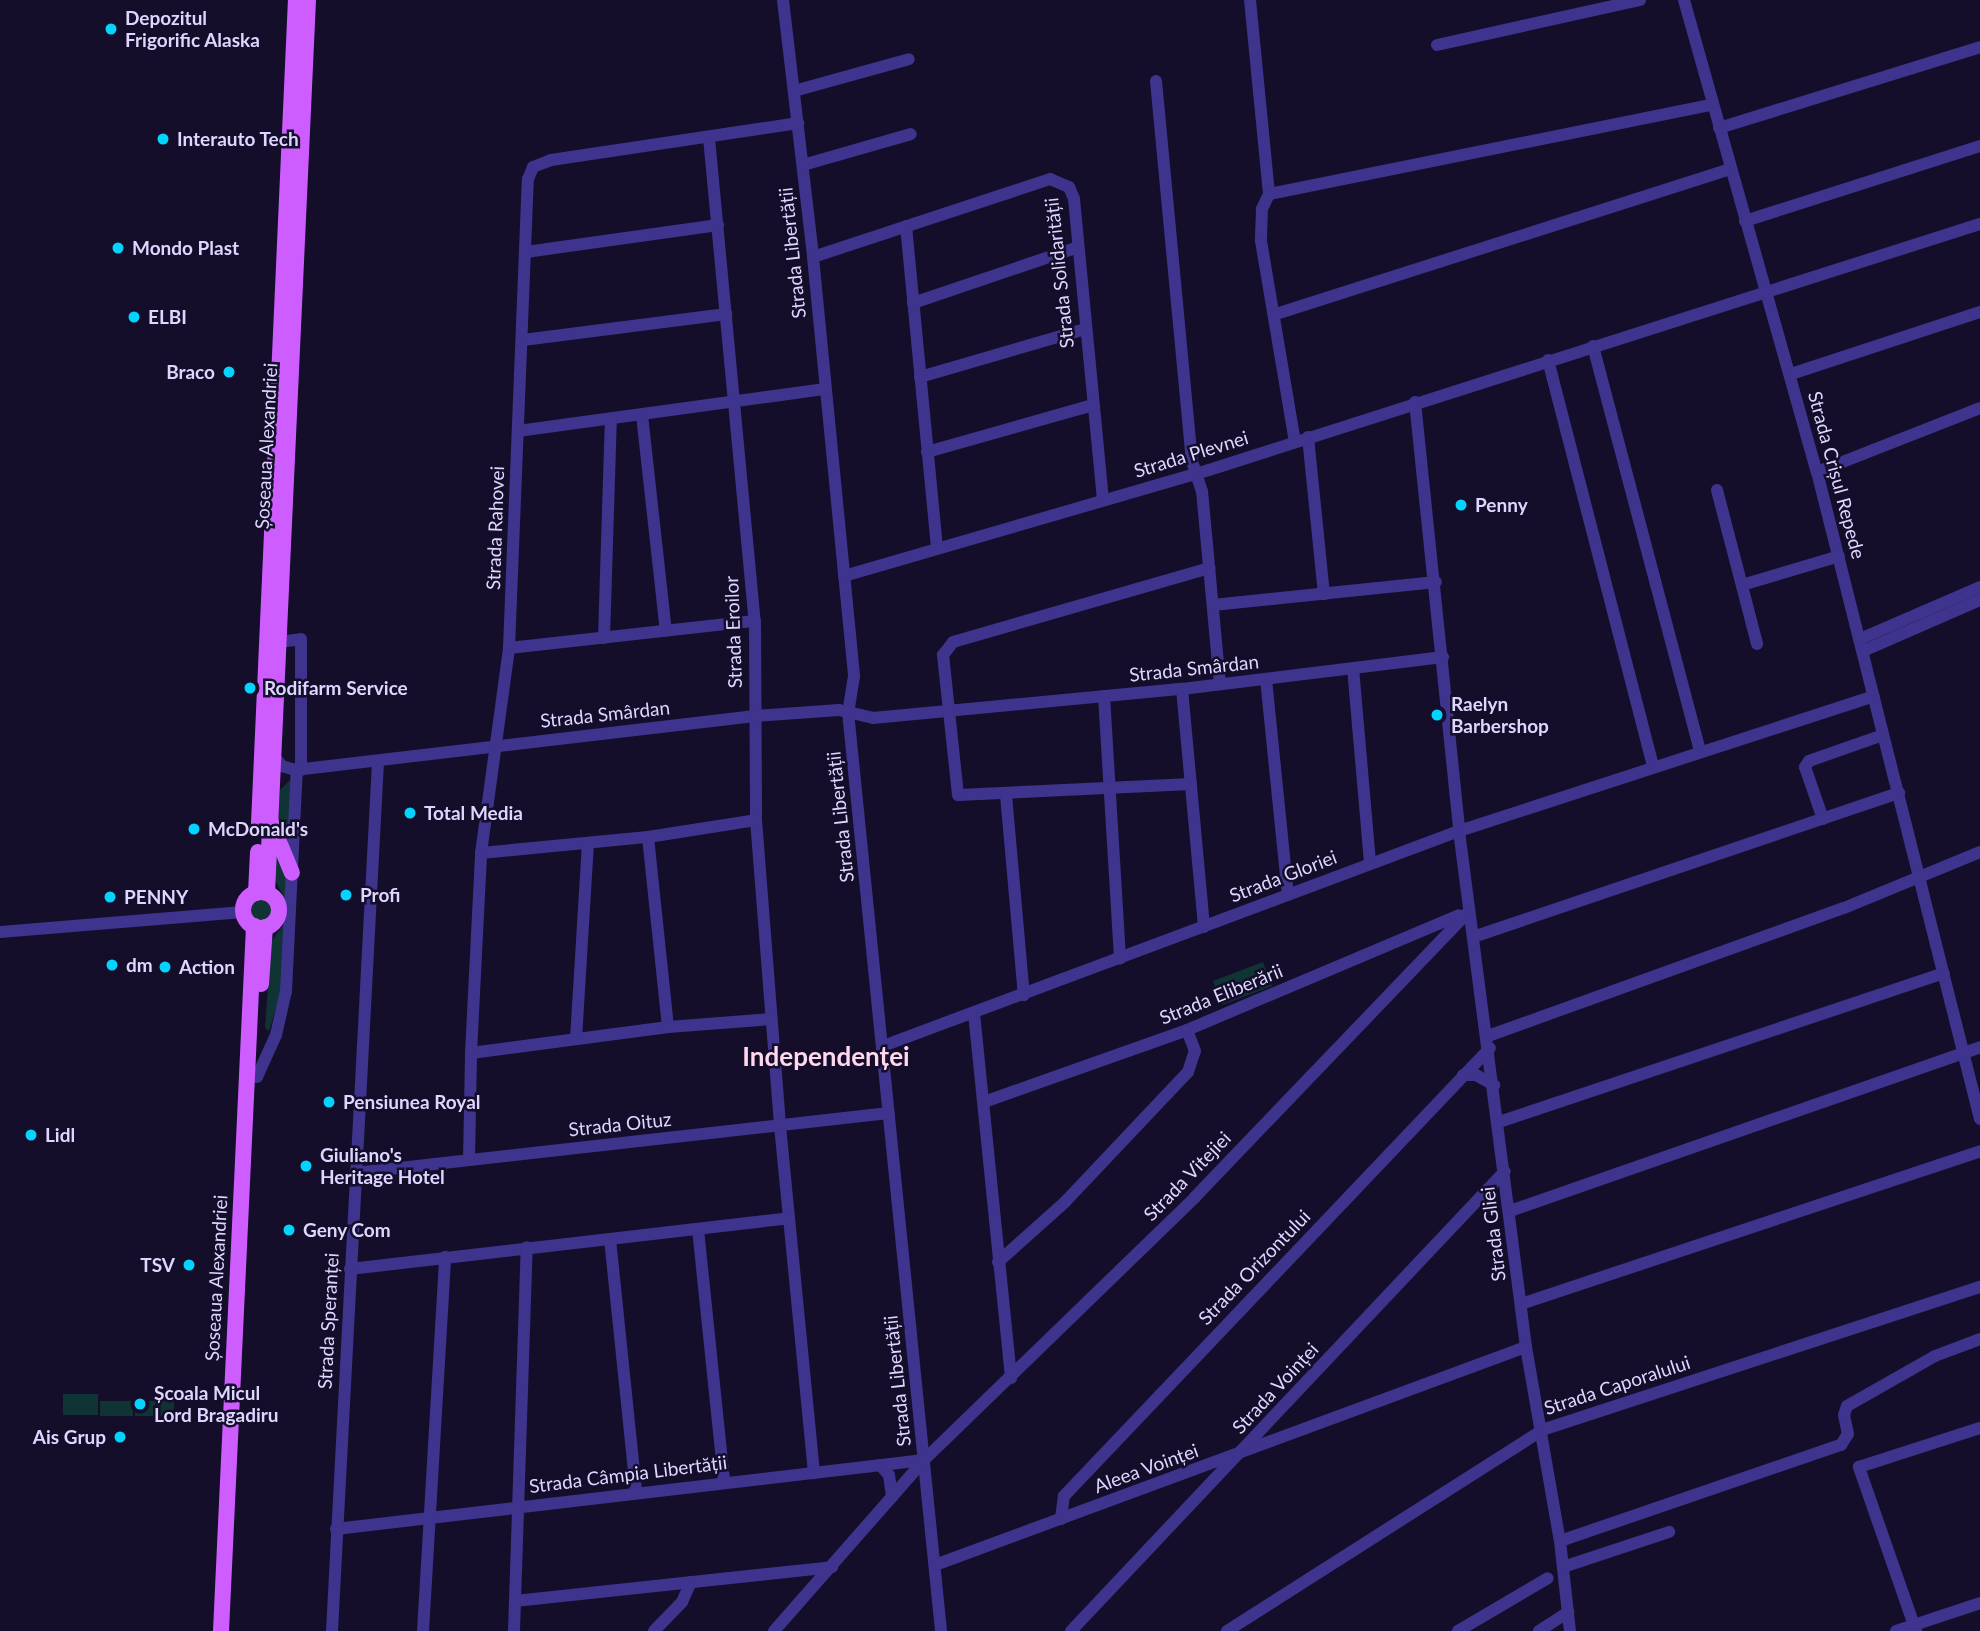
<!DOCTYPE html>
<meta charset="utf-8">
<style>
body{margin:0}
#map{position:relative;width:1980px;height:1631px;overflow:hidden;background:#140e2a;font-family:Lato,sans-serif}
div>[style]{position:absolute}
.green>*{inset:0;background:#103334}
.round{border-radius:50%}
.minor>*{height:12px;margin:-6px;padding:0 6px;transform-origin:6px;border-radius:6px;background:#3e348d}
.major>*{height:16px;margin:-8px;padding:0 8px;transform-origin:8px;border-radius:8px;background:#ce5dff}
.major>.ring{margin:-8px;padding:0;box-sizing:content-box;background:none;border:16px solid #ce5dff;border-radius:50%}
.dots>*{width:19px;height:19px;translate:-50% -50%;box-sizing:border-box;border:4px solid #140e2a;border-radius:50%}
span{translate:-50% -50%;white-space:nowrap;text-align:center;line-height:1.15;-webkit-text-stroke:5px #140e2a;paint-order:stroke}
.poi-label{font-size:19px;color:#ded6ff;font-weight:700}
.left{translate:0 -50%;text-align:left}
.right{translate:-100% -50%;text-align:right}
.street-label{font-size:19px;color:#ded6ff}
.district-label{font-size:26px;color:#ffd8ee;font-weight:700}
</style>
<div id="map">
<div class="green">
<i style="clip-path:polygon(291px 779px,287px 903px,274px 878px,280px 790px)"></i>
<i class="round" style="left:249px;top:898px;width:24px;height:24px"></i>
<i style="clip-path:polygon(286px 921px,282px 989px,269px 1031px,265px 1028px,271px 942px)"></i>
<i style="clip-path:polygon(1263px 962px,1272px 986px,1222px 1005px,1213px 981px)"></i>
<i style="clip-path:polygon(63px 1394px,98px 1394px,98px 1415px,63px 1415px)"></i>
<i style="clip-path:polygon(100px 1401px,133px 1401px,133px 1416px,100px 1416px)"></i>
<i style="clip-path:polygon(135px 1401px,174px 1401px,174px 1416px,135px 1416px)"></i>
</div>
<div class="minor">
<i style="left:783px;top:0;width:259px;rotate:83.3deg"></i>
<i style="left:813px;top:257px;width:421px;rotate:84.4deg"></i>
<i style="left:854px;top:676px;width:36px;rotate:99deg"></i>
<i style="left:848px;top:712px;width:924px;rotate:84.22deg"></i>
<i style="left:1250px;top:0;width:195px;rotate:84.4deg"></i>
<i style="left:1684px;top:0;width:490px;rotate:74.3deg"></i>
<i style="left:1817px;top:472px;width:667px;rotate:75.86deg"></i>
<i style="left:1437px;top:45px;width:208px;rotate:-12.5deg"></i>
<i style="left:1156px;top:81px;width:382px;rotate:84.6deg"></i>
<i style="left:1192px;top:461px;width:32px;rotate:72deg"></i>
<i style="left:1202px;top:491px;width:194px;rotate:84.7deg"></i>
<i style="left:794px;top:91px;width:119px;rotate:-15.5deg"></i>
<i style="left:1719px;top:128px;width:273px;rotate:-17.2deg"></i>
<i style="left:709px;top:138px;width:485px;rotate:84.6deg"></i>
<i style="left:755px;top:621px;width:199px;rotate:89.7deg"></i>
<i style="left:756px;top:820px;width:307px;rotate:85.5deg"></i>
<i style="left:780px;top:1126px;width:349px;rotate:84.4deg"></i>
<i style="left:803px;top:165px;width:112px;rotate:-16deg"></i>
<i style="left:1269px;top:194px;width:452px;rotate:-11.4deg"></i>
<i style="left:1269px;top:194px;width:17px;rotate:115deg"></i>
<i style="left:1262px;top:209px;width:32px;rotate:92deg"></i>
<i style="left:1261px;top:241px;width:204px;rotate:80.4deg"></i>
<i style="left:1745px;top:221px;width:247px;rotate:-17.7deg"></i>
<i style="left:906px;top:226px;width:323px;rotate:84.5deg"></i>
<i style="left:526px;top:252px;width:194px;rotate:-8deg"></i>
<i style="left:813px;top:257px;width:250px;rotate:-18.2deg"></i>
<i style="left:1050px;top:179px;width:21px;rotate:23deg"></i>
<i style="left:1069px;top:187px;width:13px;rotate:67deg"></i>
<i style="left:1074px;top:199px;width:302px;rotate:84.5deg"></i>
<i style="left:913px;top:303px;width:174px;rotate:-18.7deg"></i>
<i style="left:1276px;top:314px;width:477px;rotate:-17.7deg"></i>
<i style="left:523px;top:340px;width:205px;rotate:-7.3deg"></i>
<i style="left:1593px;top:346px;width:420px;rotate:75.2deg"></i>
<i style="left:1548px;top:360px;width:420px;rotate:75.5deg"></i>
<i style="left:1791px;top:374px;width:199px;rotate:-18.2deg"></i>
<i style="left:920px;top:377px;width:172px;rotate:-16.2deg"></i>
<i style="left:1415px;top:402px;width:431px;rotate:84.1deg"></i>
<i style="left:1459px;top:831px;width:520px;rotate:82.6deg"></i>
<i style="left:1526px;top:1347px;width:197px;rotate:80.1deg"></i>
<i style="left:1560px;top:1541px;width:91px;rotate:83.7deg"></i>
<i style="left:642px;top:415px;width:217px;rotate:83.7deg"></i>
<i style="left:518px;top:431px;width:310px;rotate:-7.8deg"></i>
<i style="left:1308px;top:437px;width:158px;rotate:84.2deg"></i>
<i style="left:927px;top:452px;width:173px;rotate:-15.8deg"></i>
<i style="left:1817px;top:472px;width:175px;rotate:-21.4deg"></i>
<i style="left:1717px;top:490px;width:159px;rotate:75.4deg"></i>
<i style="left:844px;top:576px;width:380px;rotate:-16.2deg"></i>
<i style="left:1209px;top:470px;width:809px;rotate:-17.7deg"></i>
<i style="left:1742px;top:585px;width:101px;rotate:-16.6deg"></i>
<i style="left:1213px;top:605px;width:224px;rotate:-5.9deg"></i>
<i style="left:604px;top:638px;width:219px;rotate:-88.2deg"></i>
<i style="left:1860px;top:639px;width:131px;rotate:-23.4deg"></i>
<i style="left:278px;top:642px;width:23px;rotate:-7deg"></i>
<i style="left:301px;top:639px;width:131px;rotate:90deg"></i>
<i style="left:509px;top:648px;width:247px;rotate:-6.3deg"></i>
<i style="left:1863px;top:651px;width:128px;rotate:-23.6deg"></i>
<i style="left:1353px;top:668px;width:196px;rotate:85deg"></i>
<i style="left:1266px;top:679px;width:217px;rotate:84.2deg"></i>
<i style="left:1182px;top:689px;width:239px;rotate:84.7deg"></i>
<i style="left:1104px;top:696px;width:263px;rotate:86.5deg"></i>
<i style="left:272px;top:754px;width:16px;rotate:50deg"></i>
<i style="left:282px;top:766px;width:14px;rotate:17deg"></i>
<i style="left:295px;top:770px;width:463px;rotate:-6.7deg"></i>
<i style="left:755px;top:716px;width:84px;rotate:-4.1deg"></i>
<i style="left:839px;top:710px;width:35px;rotate:13deg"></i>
<i style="left:873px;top:718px;width:310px;rotate:-5.4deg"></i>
<i style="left:1182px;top:689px;width:263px;rotate:-7deg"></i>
<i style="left:1191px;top:784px;width:233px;rotate:177.3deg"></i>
<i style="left:958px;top:795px;width:141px;rotate:-96.1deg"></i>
<i style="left:943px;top:655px;width:16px;rotate:-52deg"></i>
<i style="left:953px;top:642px;width:267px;rotate:-16.1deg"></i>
<i style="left:1006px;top:795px;width:201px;rotate:84.9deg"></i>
<i style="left:1823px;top:819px;width:55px;rotate:-109.1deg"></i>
<i style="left:1805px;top:767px;width:7px;rotate:-56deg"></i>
<i style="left:1809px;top:761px;width:78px;rotate:-19.4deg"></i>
<i style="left:648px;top:837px;width:191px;rotate:84deg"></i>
<i style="left:481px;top:853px;width:168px;rotate:-5.5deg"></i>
<i style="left:648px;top:837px;width:109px;rotate:-8.9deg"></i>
<i style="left:0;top:932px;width:244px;rotate:-4.7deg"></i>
<i style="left:1473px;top:937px;width:450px;rotate:-18.7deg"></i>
<i style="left:974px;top:1013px;width:367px;rotate:84.2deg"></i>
<i style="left:1488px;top:1036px;width:378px;rotate:-19.8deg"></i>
<i style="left:1844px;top:908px;width:147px;rotate:-22.4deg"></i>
<i style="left:576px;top:1039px;width:196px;rotate:-86.5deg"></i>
<i style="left:883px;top:1046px;width:615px;rotate:-20.47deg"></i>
<i style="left:1459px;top:831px;width:436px;rotate:-18deg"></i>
<i style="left:471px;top:1053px;width:199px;rotate:-7.5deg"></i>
<i style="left:668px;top:1027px;width:103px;rotate:-4.4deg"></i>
<i style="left:1463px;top:1075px;width:13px"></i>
<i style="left:1476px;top:1075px;width:21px;rotate:29deg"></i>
<i style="left:257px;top:1077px;width:46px;rotate:-65.7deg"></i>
<i style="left:276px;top:1035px;width:45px;rotate:-77.2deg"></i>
<i style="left:286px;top:991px;width:221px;rotate:-87.2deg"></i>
<i style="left:984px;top:1102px;width:215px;rotate:-19.5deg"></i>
<i style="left:1187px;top:1030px;width:295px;rotate:-22.9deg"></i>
<i style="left:1499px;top:1122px;width:469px;rotate:-18.5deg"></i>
<i style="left:469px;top:1160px;width:107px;rotate:-88.9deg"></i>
<i style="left:471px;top:1053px;width:200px;rotate:-87.1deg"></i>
<i style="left:481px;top:853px;width:207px;rotate:-82.2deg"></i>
<i style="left:509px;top:648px;width:469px;rotate:-87.7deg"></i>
<i style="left:528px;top:179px;width:13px;rotate:-67deg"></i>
<i style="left:533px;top:167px;width:19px;rotate:-21deg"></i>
<i style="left:551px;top:160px;width:250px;rotate:-8.5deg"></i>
<i style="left:355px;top:1173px;width:537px;rotate:-6.41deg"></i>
<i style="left:1510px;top:1211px;width:498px;rotate:-19.2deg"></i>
<i style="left:698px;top:1229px;width:254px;rotate:84.1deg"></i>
<i style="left:610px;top:1239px;width:254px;rotate:84.1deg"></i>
<i style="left:998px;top:1262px;width:90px;rotate:-41.8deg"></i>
<i style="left:1065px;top:1202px;width:179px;rotate:-46.6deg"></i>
<i style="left:1188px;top:1072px;width:22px;rotate:-72deg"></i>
<i style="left:1195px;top:1051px;width:22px;rotate:-111deg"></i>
<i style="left:350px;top:1269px;width:442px;rotate:-6.6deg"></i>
<i style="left:1521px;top:1304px;width:484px;rotate:-18.4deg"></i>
<i style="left:880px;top:1465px;width:13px;rotate:48deg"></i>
<i style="left:889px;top:1475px;width:22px;rotate:82deg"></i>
<i style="left:1061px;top:1519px;width:23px;rotate:-83deg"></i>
<i style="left:1064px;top:1496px;width:618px;rotate:-46.44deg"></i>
<i style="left:336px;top:1529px;width:592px;rotate:-6.69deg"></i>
<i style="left:1560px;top:1541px;width:297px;rotate:-18.9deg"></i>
<i style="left:1841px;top:1445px;width:13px;rotate:-58deg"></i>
<i style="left:1848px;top:1434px;width:19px;rotate:-102deg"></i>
<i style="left:1844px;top:1415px;width:9px;rotate:-72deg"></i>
<i style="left:1847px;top:1406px;width:101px;rotate:-29.6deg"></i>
<i style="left:1935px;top:1356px;width:48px;rotate:-20.7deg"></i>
<i style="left:935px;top:1565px;width:630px;rotate:-20.25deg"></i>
<i style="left:1563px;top:1567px;width:112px;rotate:-18.3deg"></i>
<i style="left:515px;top:1601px;width:319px;rotate:-6.1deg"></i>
<i style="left:332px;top:1631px;width:871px;rotate:-86.97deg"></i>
<i style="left:423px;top:1631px;width:375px;rotate:-86.6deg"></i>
<i style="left:514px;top:1631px;width:384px;rotate:-88.1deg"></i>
<i style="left:654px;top:1631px;width:40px;rotate:-46deg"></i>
<i style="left:682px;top:1602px;width:22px;rotate:-66deg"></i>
<i style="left:774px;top:1631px;width:227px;rotate:-48.7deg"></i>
<i style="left:924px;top:1460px;width:378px;rotate:-44.1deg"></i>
<i style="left:1195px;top:1197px;width:396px;rotate:-46.2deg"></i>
<i style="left:1071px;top:1631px;width:632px;rotate:-46.67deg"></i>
<i style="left:1227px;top:1631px;width:374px;rotate:-32.5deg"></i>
<i style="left:1542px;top:1430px;width:461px;rotate:-18.1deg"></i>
<i style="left:1458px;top:1631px;width:104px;rotate:-30.5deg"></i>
<i style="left:1539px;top:1631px;width:35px;rotate:-33deg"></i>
<i style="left:1896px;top:1631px;width:89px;rotate:-18.4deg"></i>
<i style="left:1916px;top:1631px;width:174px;rotate:-109.2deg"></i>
<i style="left:1859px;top:1467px;width:127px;rotate:-17.9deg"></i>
</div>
<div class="major">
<i style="left:270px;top:820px;width:57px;rotate:67.5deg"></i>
<i style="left:259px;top:823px;width:824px;rotate:-87.43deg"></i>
<i class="ring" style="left:243px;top:892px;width:20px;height:20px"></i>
<i style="left:256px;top:893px;width:41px;rotate:-87.2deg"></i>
<i style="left:267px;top:893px;width:894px;rotate:-87.37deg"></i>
<i style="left:261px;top:984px;width:57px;rotate:-86deg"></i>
<i style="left:221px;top:1631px;width:706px;rotate:-87.32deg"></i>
</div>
<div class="dots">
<i style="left:111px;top:29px;background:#02d4ff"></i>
<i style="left:163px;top:139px;background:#02d4ff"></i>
<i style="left:118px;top:248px;background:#02d4ff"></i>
<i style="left:134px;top:317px;background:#02d4ff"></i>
<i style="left:229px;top:372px;background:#02d4ff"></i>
<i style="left:1461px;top:505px;background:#02d4ff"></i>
<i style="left:250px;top:688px;background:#02d4ff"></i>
<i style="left:1437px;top:715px;background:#02d4ff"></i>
<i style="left:410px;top:813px;background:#02d4ff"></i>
<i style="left:194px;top:829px;background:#02d4ff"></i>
<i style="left:346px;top:895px;background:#02d4ff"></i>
<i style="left:110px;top:897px;background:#02d4ff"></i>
<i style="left:112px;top:965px;background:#02d4ff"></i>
<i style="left:165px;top:967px;background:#02d4ff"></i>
<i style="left:329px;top:1102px;background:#02d4ff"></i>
<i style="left:31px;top:1135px;background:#02d4ff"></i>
<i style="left:306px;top:1166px;background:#02d4ff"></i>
<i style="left:289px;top:1230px;background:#02d4ff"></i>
<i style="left:189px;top:1265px;background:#02d4ff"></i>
<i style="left:140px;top:1404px;background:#02d4ff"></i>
<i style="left:120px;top:1437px;background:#02d4ff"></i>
</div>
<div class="poi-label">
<span class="left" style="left:125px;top:29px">Depozitul<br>Frigorific Alaska</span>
<span class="left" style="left:177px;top:139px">Interauto Tech</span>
<span class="left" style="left:132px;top:248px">Mondo Plast</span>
<span class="left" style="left:148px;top:317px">ELBI</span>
<span class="right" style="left:215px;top:372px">Braco</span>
<span class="left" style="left:1475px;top:505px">Penny</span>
<span class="left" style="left:264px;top:688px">Rodifarm Service</span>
<span class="left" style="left:1451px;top:715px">Raelyn<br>Barbershop</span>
<span class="left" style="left:424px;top:813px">Total Media</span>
<span class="left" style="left:208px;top:829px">McDonald's</span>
<span class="left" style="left:360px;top:895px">Profi</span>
<span class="left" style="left:124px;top:897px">PENNY</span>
<span class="left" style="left:126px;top:965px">dm</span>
<span class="left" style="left:179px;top:967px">Action</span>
<span class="left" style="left:343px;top:1102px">Pensiunea Royal</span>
<span class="left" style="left:45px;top:1135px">Lidl</span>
<span class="left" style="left:320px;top:1166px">Giuliano's<br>Heritage Hotel</span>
<span class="left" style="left:303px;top:1230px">Geny Com</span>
<span class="right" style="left:175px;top:1265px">TSV</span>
<span class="left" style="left:154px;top:1404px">Școala Micul<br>Lord Bragadiru</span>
<span class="right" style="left:106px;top:1437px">Ais Grup</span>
</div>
<div class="street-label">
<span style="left:792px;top:253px;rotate:-96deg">Strada Libertății</span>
<span style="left:1059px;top:273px;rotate:-96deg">Strada Solidarității</span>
<span style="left:266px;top:446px;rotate:-87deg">Șoseaua Alexandriei</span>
<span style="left:1191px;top:454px;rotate:-17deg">Strada Plevnei</span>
<span style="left:1837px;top:475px;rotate:75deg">Strada Crișul Repede</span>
<span style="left:495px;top:528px;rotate:-88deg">Strada Rahovei</span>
<span style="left:733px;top:632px;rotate:-92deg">Strada Eroilor</span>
<span style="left:1194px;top:668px;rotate:-6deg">Strada Smârdan</span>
<span style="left:605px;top:714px;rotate:-6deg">Strada Smârdan</span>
<span style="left:840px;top:817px;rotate:-96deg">Strada Libertății</span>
<span style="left:1283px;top:876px;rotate:-21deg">Strada Gloriei</span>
<span style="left:1221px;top:994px;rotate:-22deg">Strada Eliberării</span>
<span style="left:620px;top:1124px;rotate:-6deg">Strada Oituz</span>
<span style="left:1187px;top:1176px;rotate:-46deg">Strada Vitejiei</span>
<span style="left:1493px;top:1234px;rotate:-97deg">Strada Gliei</span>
<span style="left:1254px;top:1267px;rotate:-46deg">Strada Orizontului</span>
<span style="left:216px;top:1278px;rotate:-87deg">Șoseaua Alexandriei</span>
<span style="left:328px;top:1321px;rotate:-87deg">Strada Speranței</span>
<span style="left:897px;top:1381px;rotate:-96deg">Strada Libertății</span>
<span style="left:1617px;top:1385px;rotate:-18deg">Strada Caporalului</span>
<span style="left:1275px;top:1388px;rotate:-47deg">Strada Voinței</span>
<span style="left:1146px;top:1468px;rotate:-20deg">Aleea Voinței</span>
<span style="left:628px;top:1474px;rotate:-7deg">Strada Câmpia Libertății</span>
</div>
<div class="district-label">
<span style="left:826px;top:1057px">Independenței</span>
</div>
</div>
